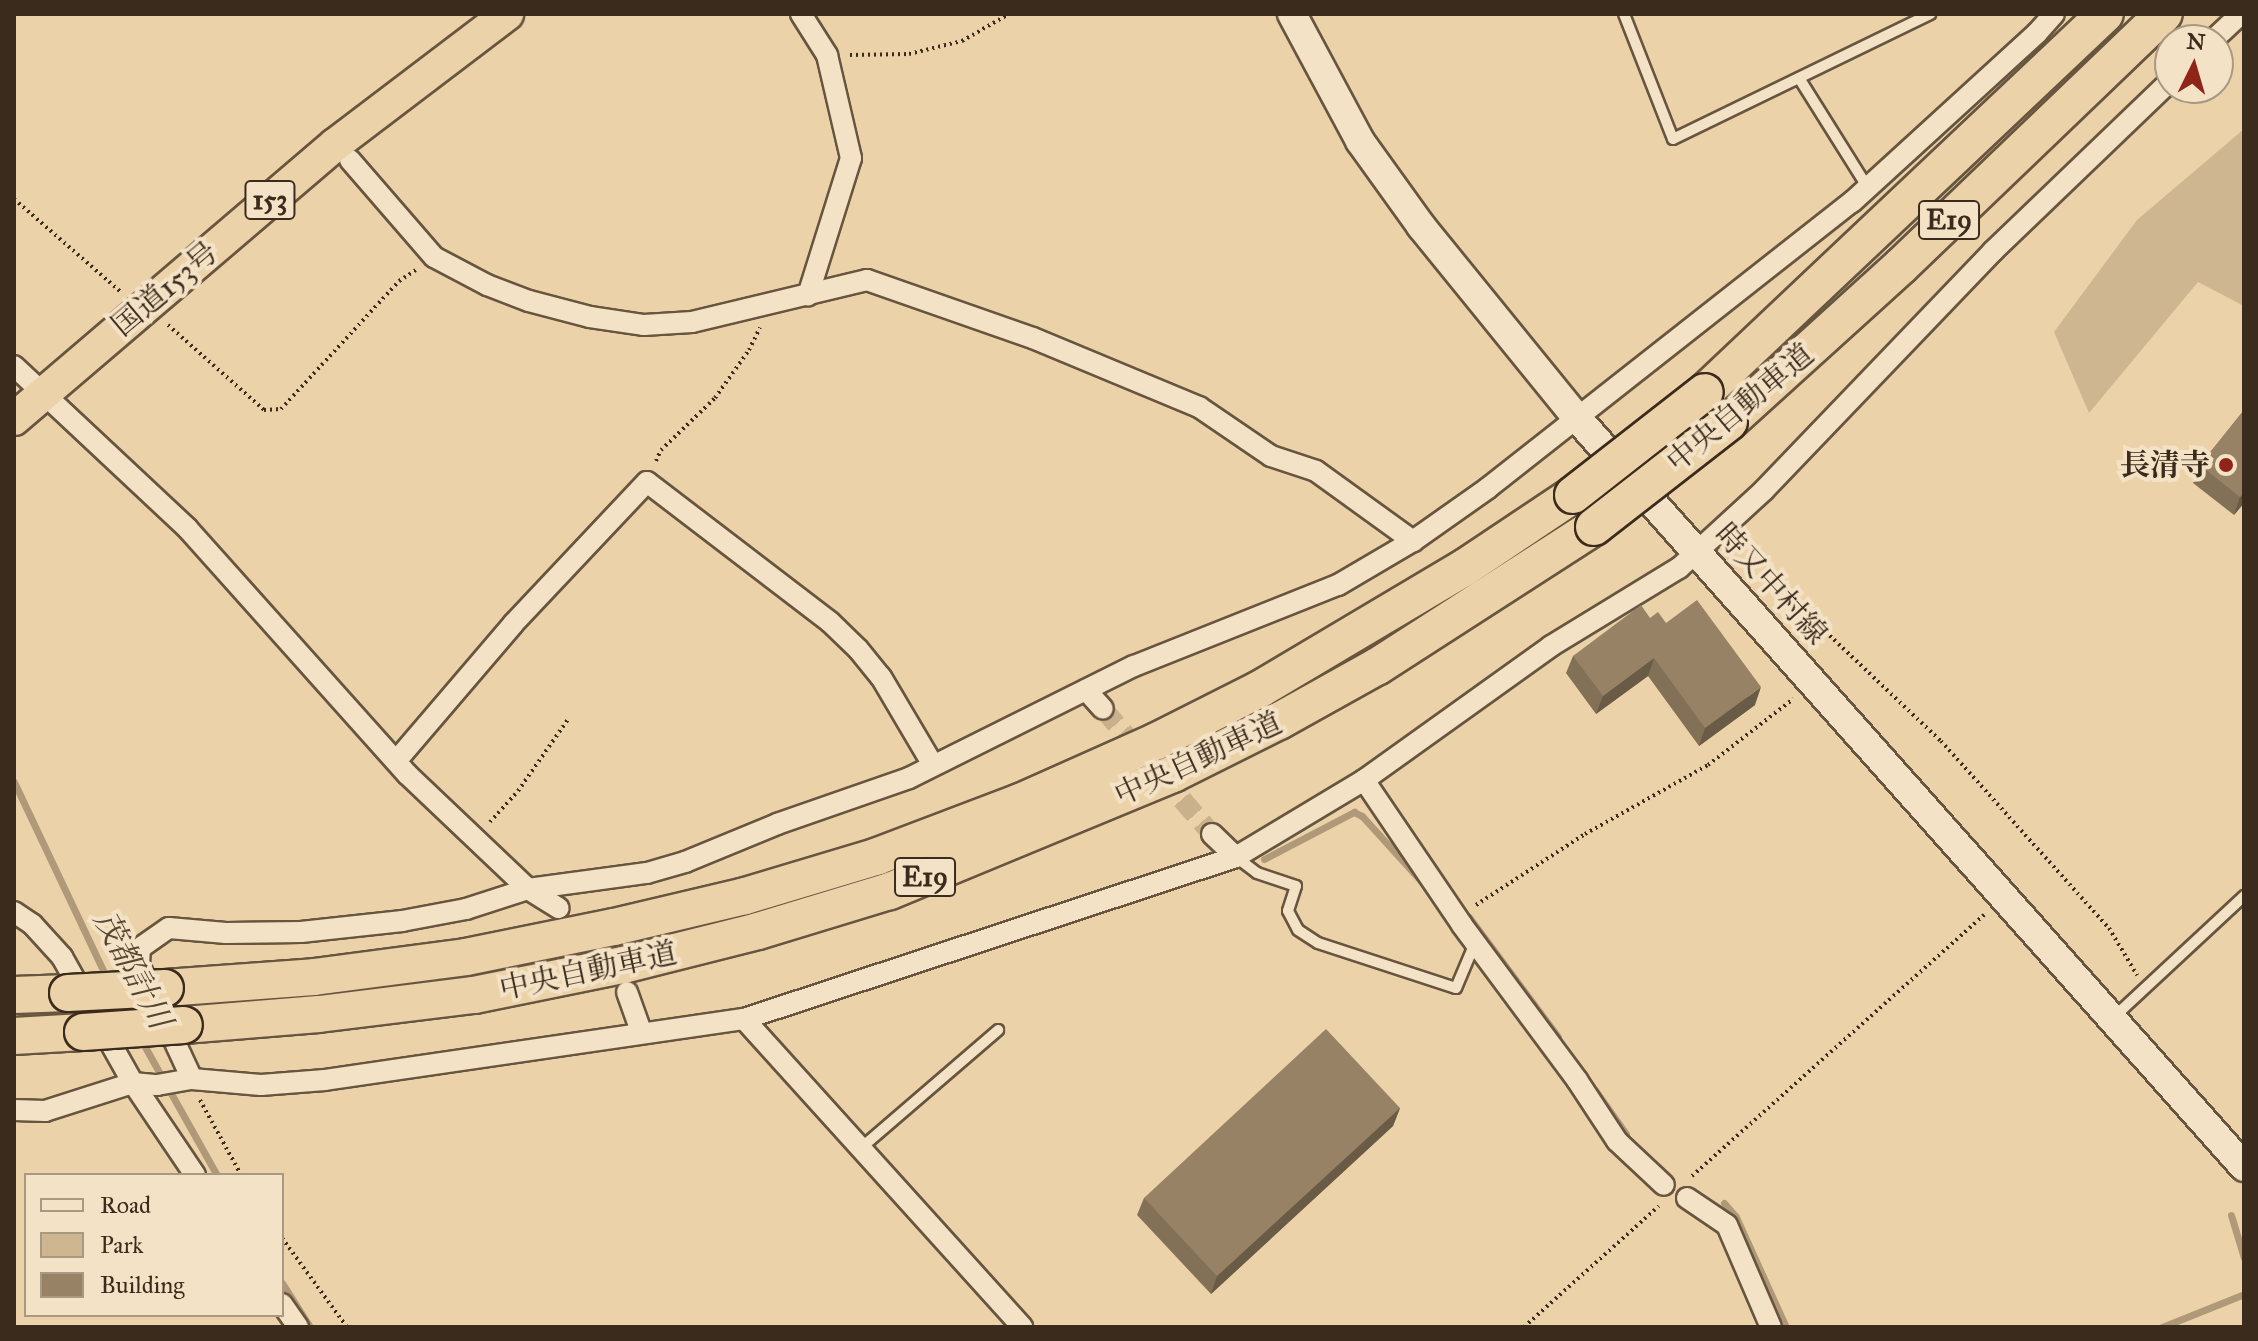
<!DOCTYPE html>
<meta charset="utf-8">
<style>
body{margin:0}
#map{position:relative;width:2258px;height:1341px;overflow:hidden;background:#ecd2a8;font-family:"IM FELL Great Primer","Noto Serif JP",serif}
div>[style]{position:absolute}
.green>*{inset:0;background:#ceb690}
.stream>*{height:7px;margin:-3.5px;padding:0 3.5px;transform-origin:3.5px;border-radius:3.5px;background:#b09978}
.minor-tunnel>*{height:20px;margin-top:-10px;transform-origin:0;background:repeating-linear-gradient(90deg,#c9b18c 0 20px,transparent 0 30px)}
.path>*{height:4px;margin-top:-2px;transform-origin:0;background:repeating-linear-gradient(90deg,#3b2b1c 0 2px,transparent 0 6px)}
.roads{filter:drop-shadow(2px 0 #67553f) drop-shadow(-2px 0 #67553f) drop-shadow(0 2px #67553f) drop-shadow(0 -2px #67553f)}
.service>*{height:10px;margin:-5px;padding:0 5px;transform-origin:5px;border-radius:5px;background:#f3e2c6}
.minor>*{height:20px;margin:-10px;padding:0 10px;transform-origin:10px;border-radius:10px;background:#f3e2c6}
.secondary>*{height:28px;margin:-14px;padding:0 14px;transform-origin:14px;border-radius:14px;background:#f3e2c6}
.trunk>*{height:32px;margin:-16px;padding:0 16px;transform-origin:16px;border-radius:16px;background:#ecd2a8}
.motorway>*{height:36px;margin:-18px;padding:0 18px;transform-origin:18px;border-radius:18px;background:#ecd2a8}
.bridges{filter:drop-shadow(2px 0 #3b2b1c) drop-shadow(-2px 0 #3b2b1c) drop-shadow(0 2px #3b2b1c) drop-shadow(0 -2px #3b2b1c)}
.motorway-bridge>*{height:36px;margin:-18px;padding:0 18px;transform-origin:18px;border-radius:18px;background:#ecd2a8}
.wall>*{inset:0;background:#827057}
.shaded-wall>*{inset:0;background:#6a5b47}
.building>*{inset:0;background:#978265}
.dots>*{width:22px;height:22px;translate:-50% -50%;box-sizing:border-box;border:4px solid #f3e2c6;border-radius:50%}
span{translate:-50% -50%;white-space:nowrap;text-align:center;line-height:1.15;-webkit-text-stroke:8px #f3e2c6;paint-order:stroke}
.shield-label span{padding:2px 6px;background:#f3e2c6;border:2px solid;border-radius:6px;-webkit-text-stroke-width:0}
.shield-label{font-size:28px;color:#3b2b1c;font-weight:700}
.street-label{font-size:30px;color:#3b2b1c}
.poi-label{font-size:30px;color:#3b2b1c;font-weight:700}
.right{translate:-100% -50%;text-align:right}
.water-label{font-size:32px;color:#584633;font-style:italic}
.frame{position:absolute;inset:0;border:16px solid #3b2b1c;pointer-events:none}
.legend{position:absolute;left:24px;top:1173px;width:260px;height:144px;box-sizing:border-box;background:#f3e2c6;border:2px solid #a99982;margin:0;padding:10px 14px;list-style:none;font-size:24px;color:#3b2b1c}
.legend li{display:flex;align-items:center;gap:16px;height:40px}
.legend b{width:40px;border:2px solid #a99982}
.north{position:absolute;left:2154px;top:24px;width:80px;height:80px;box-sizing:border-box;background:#f3e2c6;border:2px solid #a99982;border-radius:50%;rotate:5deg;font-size:22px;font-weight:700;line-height:32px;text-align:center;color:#3b2b1c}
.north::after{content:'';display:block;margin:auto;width:28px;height:36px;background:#8f2418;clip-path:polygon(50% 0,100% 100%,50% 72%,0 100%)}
</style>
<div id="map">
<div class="green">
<i style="clip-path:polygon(2244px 129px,2244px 306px,2198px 282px,2089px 413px,2054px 332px,2137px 220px)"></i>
</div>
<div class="stream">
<i style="left:14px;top:782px;width:218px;rotate:64.7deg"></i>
<i style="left:1264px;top:859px;width:102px;rotate:-27.6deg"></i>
<i style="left:1354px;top:812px;width:9px;rotate:27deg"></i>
<i style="left:1362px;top:816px;width:88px;rotate:47.8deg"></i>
<i style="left:1469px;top:917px;width:149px;rotate:53.4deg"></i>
<i style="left:140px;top:1038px;width:157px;rotate:60.7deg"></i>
<i style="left:1595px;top:1090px;width:54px;rotate:54.8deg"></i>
<i style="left:1724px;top:1203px;width:18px;rotate:49deg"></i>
<i style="left:1736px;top:1217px;width:121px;rotate:65.6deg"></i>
<i style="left:2231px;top:1215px;width:45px;rotate:73.2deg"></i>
<i style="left:282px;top:1283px;width:52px;rotate:57.5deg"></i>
<i style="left:2162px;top:1327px;width:88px;rotate:-21.9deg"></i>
</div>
<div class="minor-tunnel">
<i style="left:1103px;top:709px;width:166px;rotate:48.9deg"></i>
</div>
<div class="path">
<i style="left:850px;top:55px;width:59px;rotate:-1deg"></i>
<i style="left:909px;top:54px;width:55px;rotate:-13.8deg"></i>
<i style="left:962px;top:41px;width:54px;rotate:-29.9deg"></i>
<i style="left:14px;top:199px;width:142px;rotate:41deg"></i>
<i style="left:168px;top:325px;width:128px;rotate:41.5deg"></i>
<i style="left:264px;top:410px;width:17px;rotate:-3deg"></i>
<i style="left:281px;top:409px;width:174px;rotate:-47.3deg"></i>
<i style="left:399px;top:281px;width:20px;rotate:-33deg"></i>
<i style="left:656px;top:461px;width:12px;rotate:-66deg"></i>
<i style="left:661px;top:450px;width:75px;rotate:-43.9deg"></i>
<i style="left:715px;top:398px;width:59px;rotate:-54.7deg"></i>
<i style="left:749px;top:350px;width:25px;rotate:-64deg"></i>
<i style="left:1808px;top:615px;width:183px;rotate:43.5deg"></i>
<i style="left:1941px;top:741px;width:251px;rotate:48.1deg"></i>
<i style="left:2109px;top:928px;width:55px;rotate:59.2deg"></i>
<i style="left:490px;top:822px;width:42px;rotate:-47.9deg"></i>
<i style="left:518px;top:791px;width:89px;rotate:-55.1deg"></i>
<i style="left:1476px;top:905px;width:130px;rotate:-33.1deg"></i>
<i style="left:1585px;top:834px;width:141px;rotate:-29.3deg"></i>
<i style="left:1708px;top:765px;width:108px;rotate:-37.8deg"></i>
<i style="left:200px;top:1100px;width:85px;rotate:61.3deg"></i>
<i style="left:1692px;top:1176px;width:392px;rotate:-41.8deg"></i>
<i style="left:282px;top:1238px;width:110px;rotate:53.9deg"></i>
<i style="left:1524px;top:1327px;width:181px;rotate:-41.9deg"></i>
</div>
<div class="roads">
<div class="service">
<i style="left:1624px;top:14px;width:134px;rotate:68.6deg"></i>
<i style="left:1673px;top:139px;width:286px;rotate:-25.9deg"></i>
<i style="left:1799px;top:78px;width:130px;rotate:57.9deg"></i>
<i style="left:1236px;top:857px;width:26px;rotate:37deg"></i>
<i style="left:1257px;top:873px;width:41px;rotate:18.4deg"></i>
<i style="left:1296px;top:886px;width:26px;rotate:108deg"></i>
<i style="left:1288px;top:911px;width:21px;rotate:62deg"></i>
<i style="left:1298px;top:930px;width:24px;rotate:33deg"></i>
<i style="left:1318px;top:943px;width:145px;rotate:18.1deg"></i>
<i style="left:1456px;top:988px;width:49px;rotate:-67.1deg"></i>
<i style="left:2114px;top:1017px;width:178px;rotate:-42.9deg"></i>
<i style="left:861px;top:1148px;width:181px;rotate:-40.7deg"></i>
</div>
<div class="minor">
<i style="left:801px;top:14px;width:49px;rotate:57.6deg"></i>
<i style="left:827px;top:55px;width:106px;rotate:76.9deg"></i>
<i style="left:851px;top:158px;width:144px;rotate:107.4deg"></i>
<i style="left:2213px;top:40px;width:38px;rotate:-43deg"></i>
<i style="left:350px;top:160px;width:128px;rotate:49.1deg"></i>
<i style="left:434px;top:257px;width:60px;rotate:27.8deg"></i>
<i style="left:487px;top:285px;width:45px;rotate:20.9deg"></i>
<i style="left:529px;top:301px;width:63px;rotate:14.7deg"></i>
<i style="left:590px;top:317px;width:55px;rotate:8.4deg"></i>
<i style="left:644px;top:325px;width:48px;rotate:-3.6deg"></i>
<i style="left:692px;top:322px;width:180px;rotate:-13.5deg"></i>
<i style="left:867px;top:280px;width:176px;rotate:19.3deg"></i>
<i style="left:1033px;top:338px;width:180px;rotate:22.6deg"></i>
<i style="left:1199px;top:407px;width:87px;rotate:34.2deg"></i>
<i style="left:1271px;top:456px;width:47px;rotate:18.4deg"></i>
<i style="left:1316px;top:471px;width:120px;rotate:35.8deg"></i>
<i style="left:14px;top:366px;width:238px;rotate:43.1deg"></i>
<i style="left:188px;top:529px;width:329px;rotate:48.2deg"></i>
<i style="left:407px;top:774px;width:167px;rotate:43.5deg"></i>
<i style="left:528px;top:889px;width:36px;rotate:32deg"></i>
<i style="left:1086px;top:690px;width:25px;rotate:48deg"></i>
<i style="left:397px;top:760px;width:179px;rotate:-49.5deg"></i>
<i style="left:513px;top:624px;width:195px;rotate:-46.7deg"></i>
<i style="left:647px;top:482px;width:230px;rotate:37.4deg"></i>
<i style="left:830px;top:622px;width:39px;rotate:44deg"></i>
<i style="left:858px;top:649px;width:36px;rotate:51deg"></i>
<i style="left:881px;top:677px;width:102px;rotate:59.4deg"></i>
<i style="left:1364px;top:780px;width:175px;rotate:55.9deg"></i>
<i style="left:1462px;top:925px;width:193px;rotate:53.4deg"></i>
<i style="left:1577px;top:1080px;width:73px;rotate:56.7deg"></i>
<i style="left:1617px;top:1141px;width:64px;rotate:43.1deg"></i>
<i style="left:1212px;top:834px;width:33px;rotate:44deg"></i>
<i style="left:14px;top:912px;width:22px;rotate:34deg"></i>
<i style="left:32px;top:924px;width:45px;rotate:47.7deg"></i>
<i style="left:62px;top:957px;width:145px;rotate:60.6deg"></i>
<i style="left:133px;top:1083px;width:111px;rotate:56deg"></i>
<i style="left:627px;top:992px;width:41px;rotate:70.3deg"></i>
<i style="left:744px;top:1019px;width:415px;rotate:47.9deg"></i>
<i style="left:192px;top:1079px;width:126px;rotate:-114.9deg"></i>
<i style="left:139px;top:965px;width:17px;rotate:-87deg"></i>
<i style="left:140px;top:948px;width:35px;rotate:-35deg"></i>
<i style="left:169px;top:928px;width:57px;rotate:5deg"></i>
<i style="left:226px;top:933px;width:75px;rotate:-0.8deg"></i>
<i style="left:301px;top:932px;width:102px;rotate:-6.2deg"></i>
<i style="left:402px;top:921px;width:65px;rotate:-10.6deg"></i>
<i style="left:466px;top:909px;width:65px;rotate:-17.9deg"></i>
<i style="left:528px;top:889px;width:120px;rotate:-7.7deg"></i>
<i style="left:647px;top:873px;width:40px;rotate:-16deg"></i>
<i style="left:685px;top:862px;width:100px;rotate:-22.4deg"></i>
<i style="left:777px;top:824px;width:140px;rotate:-19.2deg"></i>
<i style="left:909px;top:778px;width:251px;rotate:-26.5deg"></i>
<i style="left:1134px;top:666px;width:219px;rotate:-21.7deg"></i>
<i style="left:1338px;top:585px;width:87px;rotate:-30.4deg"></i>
<i style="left:1413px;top:541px;width:92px;rotate:-35.2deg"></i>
<i style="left:1488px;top:488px;width:463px;rotate:-38.2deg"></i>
<i style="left:1852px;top:202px;width:251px;rotate:-42.4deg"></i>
<i style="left:2037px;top:33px;width:25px;rotate:-48deg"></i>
<i style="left:14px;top:1110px;width:31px;rotate:2deg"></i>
<i style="left:45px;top:1111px;width:92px;rotate:-17.7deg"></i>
<i style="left:133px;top:1083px;width:24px;rotate:5deg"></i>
<i style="left:157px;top:1085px;width:36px;rotate:-10deg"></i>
<i style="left:192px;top:1079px;width:69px;rotate:5deg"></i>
<i style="left:261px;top:1085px;width:64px;rotate:-4.5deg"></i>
<i style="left:325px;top:1080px;width:423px;rotate:-8.3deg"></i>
<i style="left:744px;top:1019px;width:518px;rotate:-18.23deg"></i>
<i style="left:1236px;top:857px;width:149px;rotate:-31deg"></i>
<i style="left:1364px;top:780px;width:230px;rotate:-35.6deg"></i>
<i style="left:1551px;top:646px;width:150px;rotate:-31.4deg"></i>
<i style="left:1679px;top:568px;width:115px;rotate:-42.5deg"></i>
<i style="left:1764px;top:490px;width:331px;rotate:-46.2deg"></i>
<i style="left:1993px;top:251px;width:245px;rotate:-43.8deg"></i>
<i style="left:1687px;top:1198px;width:48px;rotate:34deg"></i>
<i style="left:1727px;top:1225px;width:111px;rotate:66.7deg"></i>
<i style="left:282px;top:1304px;width:28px;rotate:55deg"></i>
</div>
<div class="secondary">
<i style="left:1292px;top:14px;width:144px;rotate:61.8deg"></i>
<i style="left:1360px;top:141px;width:105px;rotate:54.3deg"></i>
<i style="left:1421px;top:226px;width:247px;rotate:50.9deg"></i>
<i style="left:1577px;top:418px;width:1003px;rotate:48.31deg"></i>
</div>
<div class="trunk">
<i style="left:14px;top:419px;width:423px;rotate:-40.5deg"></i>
<i style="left:336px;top:144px;width:215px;rotate:-37.2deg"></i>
</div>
<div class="motorway">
<i style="left:1705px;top:392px;width:550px;rotate:-43.38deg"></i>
<i style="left:1729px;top:422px;width:232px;rotate:-42.2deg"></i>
<i style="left:1901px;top:266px;width:364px;rotate:-43.8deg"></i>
<i style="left:165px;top:988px;width:149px;rotate:-4.2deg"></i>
<i style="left:314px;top:977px;width:153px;rotate:-7.5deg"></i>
<i style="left:466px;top:957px;width:151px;rotate:-11.5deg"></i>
<i style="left:614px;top:927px;width:135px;rotate:-13.3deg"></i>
<i style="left:745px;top:896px;width:139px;rotate:-16.7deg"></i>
<i style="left:878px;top:856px;width:152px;rotate:-20.8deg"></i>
<i style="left:1020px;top:802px;width:150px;rotate:-24deg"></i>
<i style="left:1157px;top:741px;width:115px;rotate:-26.8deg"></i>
<i style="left:1260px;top:689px;width:237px;rotate:-30.7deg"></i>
<i style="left:1464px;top:568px;width:131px;rotate:-33.8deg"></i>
<i style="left:14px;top:995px;width:54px;rotate:-2.1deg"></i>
<i style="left:184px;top:1025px;width:135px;rotate:-4.7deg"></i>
<i style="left:319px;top:1014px;width:156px;rotate:-7deg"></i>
<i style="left:474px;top:995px;width:152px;rotate:-11.4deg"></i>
<i style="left:623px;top:965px;width:139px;rotate:-14.1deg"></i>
<i style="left:758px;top:931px;width:138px;rotate:-16.9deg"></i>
<i style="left:890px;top:891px;width:306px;rotate:-22.5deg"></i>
<i style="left:1173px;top:774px;width:119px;rotate:-26.6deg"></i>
<i style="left:1279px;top:721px;width:113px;rotate:-29.1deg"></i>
<i style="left:1378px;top:666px;width:257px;rotate:-32.8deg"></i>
<i style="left:14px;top:1036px;width:69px;rotate:-3.3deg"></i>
</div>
</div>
<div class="bridges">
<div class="motorway-bridge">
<i style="left:1573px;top:495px;width:167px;rotate:-38deg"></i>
<i style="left:1594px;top:527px;width:171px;rotate:-37.9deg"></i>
<i style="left:68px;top:993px;width:97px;rotate:-3deg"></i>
<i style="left:83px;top:1032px;width:101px;rotate:-4deg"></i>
</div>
</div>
<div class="wall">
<i style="clip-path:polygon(2244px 410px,2244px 503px,2234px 515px,2193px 483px,2200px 465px)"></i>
<i style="clip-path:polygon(1650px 618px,1666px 623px,1755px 705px,1699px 746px,1648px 676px,1596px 714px,1566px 673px,1573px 656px)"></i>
<i style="clip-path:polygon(1400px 1108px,1393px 1126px,1211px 1294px,1137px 1215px,1144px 1198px)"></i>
</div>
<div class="shaded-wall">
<i style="clip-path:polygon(2244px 493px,2244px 503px,2234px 515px,2240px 497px)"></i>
<i style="clip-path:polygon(1654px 658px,1648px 676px,1596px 714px,1603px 696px)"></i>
<i style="clip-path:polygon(1761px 687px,1755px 705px,1699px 746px,1705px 728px)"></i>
<i style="clip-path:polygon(1400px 1108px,1393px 1126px,1211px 1294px,1217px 1276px)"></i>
</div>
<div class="building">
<i style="clip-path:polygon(2244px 410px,2244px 493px,2240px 497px,2200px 465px)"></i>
<i style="clip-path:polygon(1697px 600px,1761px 687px,1705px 728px,1654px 658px,1603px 696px,1573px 656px,1641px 605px,1650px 618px,1658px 612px,1666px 623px)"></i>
<i style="clip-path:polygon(1326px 1029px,1400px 1108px,1217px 1276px,1144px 1198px)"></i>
</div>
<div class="dots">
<i style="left:2226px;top:465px;background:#8f2418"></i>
</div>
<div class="shield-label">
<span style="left:270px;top:200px">153</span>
<span style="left:1949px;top:220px">E19</span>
<span style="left:925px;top:877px">E19</span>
</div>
<div class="street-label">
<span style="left:165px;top:289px;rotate:-40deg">国道153号</span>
<span style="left:1740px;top:408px;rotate:-40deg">中央自動車道</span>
<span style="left:1771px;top:584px;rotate:48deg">時又中村線</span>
<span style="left:1198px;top:759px;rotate:-25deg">中央自動車道</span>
<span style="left:588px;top:971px;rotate:-12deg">中央自動車道</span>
</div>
<div class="poi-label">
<span class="right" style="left:2210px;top:465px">長清寺</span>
</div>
<div class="water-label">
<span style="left:132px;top:970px;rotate:62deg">茂都計川</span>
</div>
<div class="frame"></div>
<ul class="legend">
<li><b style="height:10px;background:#f3e2c6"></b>Road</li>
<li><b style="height:22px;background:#ceb690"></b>Park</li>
<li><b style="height:22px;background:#978265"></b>Building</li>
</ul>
<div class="north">N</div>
</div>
